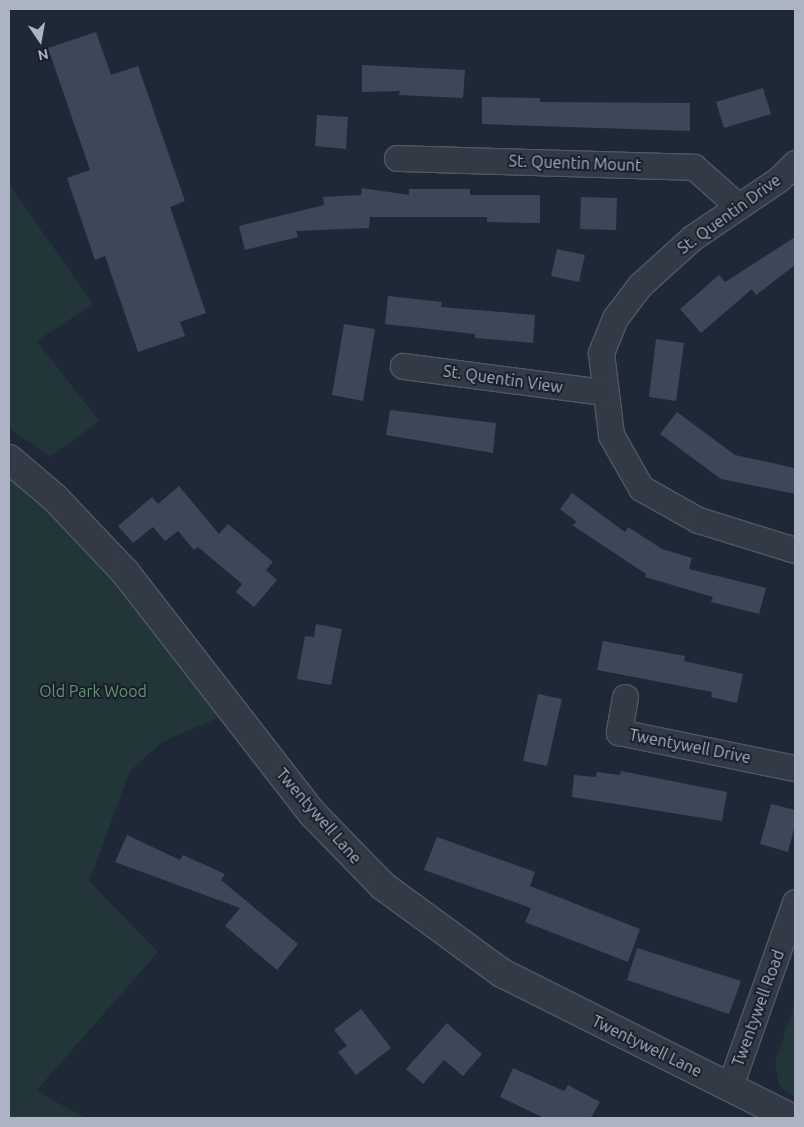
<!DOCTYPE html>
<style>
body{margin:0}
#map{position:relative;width:804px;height:1127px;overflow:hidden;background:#1f2836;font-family:Ubuntu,sans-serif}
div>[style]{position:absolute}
.green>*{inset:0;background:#223538}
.building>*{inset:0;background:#3d4759}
.roads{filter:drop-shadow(1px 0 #505765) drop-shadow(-1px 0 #505765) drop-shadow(0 1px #505765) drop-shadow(0 -1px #505765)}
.minor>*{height:25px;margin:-12.5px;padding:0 12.5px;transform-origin:12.5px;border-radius:12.5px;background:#323a46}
.tertiary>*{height:28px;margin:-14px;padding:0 14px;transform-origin:14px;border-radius:14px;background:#323a46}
span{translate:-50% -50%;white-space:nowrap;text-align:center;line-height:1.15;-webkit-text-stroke:4px #181f2b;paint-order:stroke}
.street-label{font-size:16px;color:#acb4c4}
.park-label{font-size:16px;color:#649471}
.frame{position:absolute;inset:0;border:10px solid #acb4c4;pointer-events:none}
.north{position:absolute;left:15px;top:15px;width:50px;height:50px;-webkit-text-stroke:4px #181f2b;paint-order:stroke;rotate:168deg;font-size:14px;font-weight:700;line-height:20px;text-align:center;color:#acb4c4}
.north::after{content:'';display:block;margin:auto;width:18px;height:22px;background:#acb4c4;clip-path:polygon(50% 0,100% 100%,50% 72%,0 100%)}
</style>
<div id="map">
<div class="green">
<i style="clip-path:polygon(9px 184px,93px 304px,37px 341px,99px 421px,50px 457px,9px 428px)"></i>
<i style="clip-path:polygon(9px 476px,49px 511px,106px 568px,220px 717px,162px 742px,130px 771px,89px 881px,158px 952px,36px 1091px,86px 1118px,9px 1118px)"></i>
<i style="clip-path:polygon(795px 1002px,795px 1098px,779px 1086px,775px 1063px)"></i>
</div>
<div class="building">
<i style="clip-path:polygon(96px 32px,111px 75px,138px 66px,185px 201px,170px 207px,206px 313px,180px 322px,185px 336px,138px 352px,105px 256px,95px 260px,67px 178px,90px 170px,48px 48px)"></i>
<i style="clip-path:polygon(362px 65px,465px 70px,463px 98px,399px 95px,400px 91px,362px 92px)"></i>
<i style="clip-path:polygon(763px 88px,771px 114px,724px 128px,716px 102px)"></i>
<i style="clip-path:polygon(482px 97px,540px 98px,540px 102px,690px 103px,690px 131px,482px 124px)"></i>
<i style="clip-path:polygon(317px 115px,348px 117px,346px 149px,315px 146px)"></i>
<i style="clip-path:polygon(362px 188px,409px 195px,409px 189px,470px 189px,470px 195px,540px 195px,540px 223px,487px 222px,487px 217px,370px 217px,369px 228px,296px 231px,298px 237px,245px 250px,239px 226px,324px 205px,323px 197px,361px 195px)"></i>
<i style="clip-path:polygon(581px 197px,617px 198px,616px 230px,580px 229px)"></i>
<i style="clip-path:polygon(795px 237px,795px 265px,756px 295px,752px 289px,701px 333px,680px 309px,719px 275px,725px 282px)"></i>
<i style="clip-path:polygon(557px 249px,585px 255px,579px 282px,551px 276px)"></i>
<i style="clip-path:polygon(388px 296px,442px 302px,441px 307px,535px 315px,533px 343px,475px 338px,475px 334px,385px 324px)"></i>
<i style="clip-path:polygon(344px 324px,375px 329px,363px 401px,332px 395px)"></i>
<i style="clip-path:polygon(656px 339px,684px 343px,676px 401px,649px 397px)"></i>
<i style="clip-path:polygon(390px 410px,496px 423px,493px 453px,386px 435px)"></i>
<i style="clip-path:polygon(677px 412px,735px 455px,795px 468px,795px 494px,721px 479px,660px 434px)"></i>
<i style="clip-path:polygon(179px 486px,219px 534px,228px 524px,273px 562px,266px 570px,277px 580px,254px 607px,236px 592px,242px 584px,198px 547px,194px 550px,178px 531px,165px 541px,153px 527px,133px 543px,118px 526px,152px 497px,158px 504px)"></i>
<i style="clip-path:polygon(572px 493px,625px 532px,628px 527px,662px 549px,692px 558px,689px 569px,766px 588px,759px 614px,711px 602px,713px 597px,645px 577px,646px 574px,572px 525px,577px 522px,560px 509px)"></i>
<i style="clip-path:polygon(316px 624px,342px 629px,331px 685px,297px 679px,305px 636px,314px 637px)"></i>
<i style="clip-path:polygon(603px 641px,685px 656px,684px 661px,743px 674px,737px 703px,711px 697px,712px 692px,597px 670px)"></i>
<i style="clip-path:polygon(538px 694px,562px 699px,547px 766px,523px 761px)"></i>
<i style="clip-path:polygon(621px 771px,727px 792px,722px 821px,572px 797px,574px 775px,596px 777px,597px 772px,620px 775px)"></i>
<i style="clip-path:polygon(771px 804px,795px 810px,795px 825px,788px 852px,760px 844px)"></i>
<i style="clip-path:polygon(127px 835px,180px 860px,183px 855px,225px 874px,221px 880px,298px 944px,277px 970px,225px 926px,240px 908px,115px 862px)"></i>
<i style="clip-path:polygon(437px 837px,535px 872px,530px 886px,640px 929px,628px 962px,525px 922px,531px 908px,424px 870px)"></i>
<i style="clip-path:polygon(637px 948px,741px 981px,729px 1014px,627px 980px)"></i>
<i style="clip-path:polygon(361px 1009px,391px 1048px,356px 1075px,338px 1052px,347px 1046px,334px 1030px)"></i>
<i style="clip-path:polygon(447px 1023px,482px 1054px,463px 1076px,444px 1060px,423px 1084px,406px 1069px)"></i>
<i style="clip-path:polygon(513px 1068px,564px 1091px,568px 1085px,600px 1102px,591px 1118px,544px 1118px,500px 1097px)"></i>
</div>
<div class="roads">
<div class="minor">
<i style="left:397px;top:158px;width:297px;rotate:1.7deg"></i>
<i style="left:694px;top:167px;width:59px;rotate:41.6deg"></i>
<i style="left:795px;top:163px;width:23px;rotate:135deg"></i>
<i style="left:779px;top:179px;width:105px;rotate:145.9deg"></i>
<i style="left:692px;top:238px;width:70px;rotate:137.9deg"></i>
<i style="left:640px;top:285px;width:41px;rotate:127.1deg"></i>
<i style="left:615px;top:318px;width:38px;rotate:112deg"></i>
<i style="left:601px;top:353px;width:83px;rotate:83deg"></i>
<i style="left:611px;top:435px;width:61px;rotate:60.5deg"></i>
<i style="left:641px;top:488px;width:65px;rotate:29.3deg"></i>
<i style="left:698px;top:520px;width:102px;rotate:17.2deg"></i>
<i style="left:403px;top:366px;width:202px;rotate:7.4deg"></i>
<i style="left:625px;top:697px;width:36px;rotate:100deg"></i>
<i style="left:619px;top:732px;width:180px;rotate:11.6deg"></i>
<i style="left:730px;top:1086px;width:195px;rotate:-70.5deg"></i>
</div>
<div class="tertiary">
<i style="left:9px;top:459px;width:60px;rotate:40.3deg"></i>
<i style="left:55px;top:498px;width:102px;rotate:46.6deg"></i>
<i style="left:125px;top:572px;width:306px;rotate:52.2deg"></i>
<i style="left:313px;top:814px;width:100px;rotate:45.8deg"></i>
<i style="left:383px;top:886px;width:147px;rotate:36.2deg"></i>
<i style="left:502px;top:973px;width:323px;rotate:26.6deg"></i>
</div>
</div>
<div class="street-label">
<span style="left:575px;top:163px;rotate:2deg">St. Quentin Mount</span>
<span style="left:729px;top:214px;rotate:-36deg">St. Quentin Drive</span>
<span style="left:503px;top:379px;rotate:8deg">St. Quentin View</span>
<span style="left:690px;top:746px;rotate:11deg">Twentywell Drive</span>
<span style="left:319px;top:816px;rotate:49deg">Twentywell Lane</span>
<span style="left:758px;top:1008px;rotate:-70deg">Twentywell Road</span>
<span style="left:647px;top:1046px;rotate:26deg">Twentywell Lane</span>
</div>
<div class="park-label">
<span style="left:93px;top:691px">Old Park Wood</span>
</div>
<div class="frame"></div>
<div class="north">N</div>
</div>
